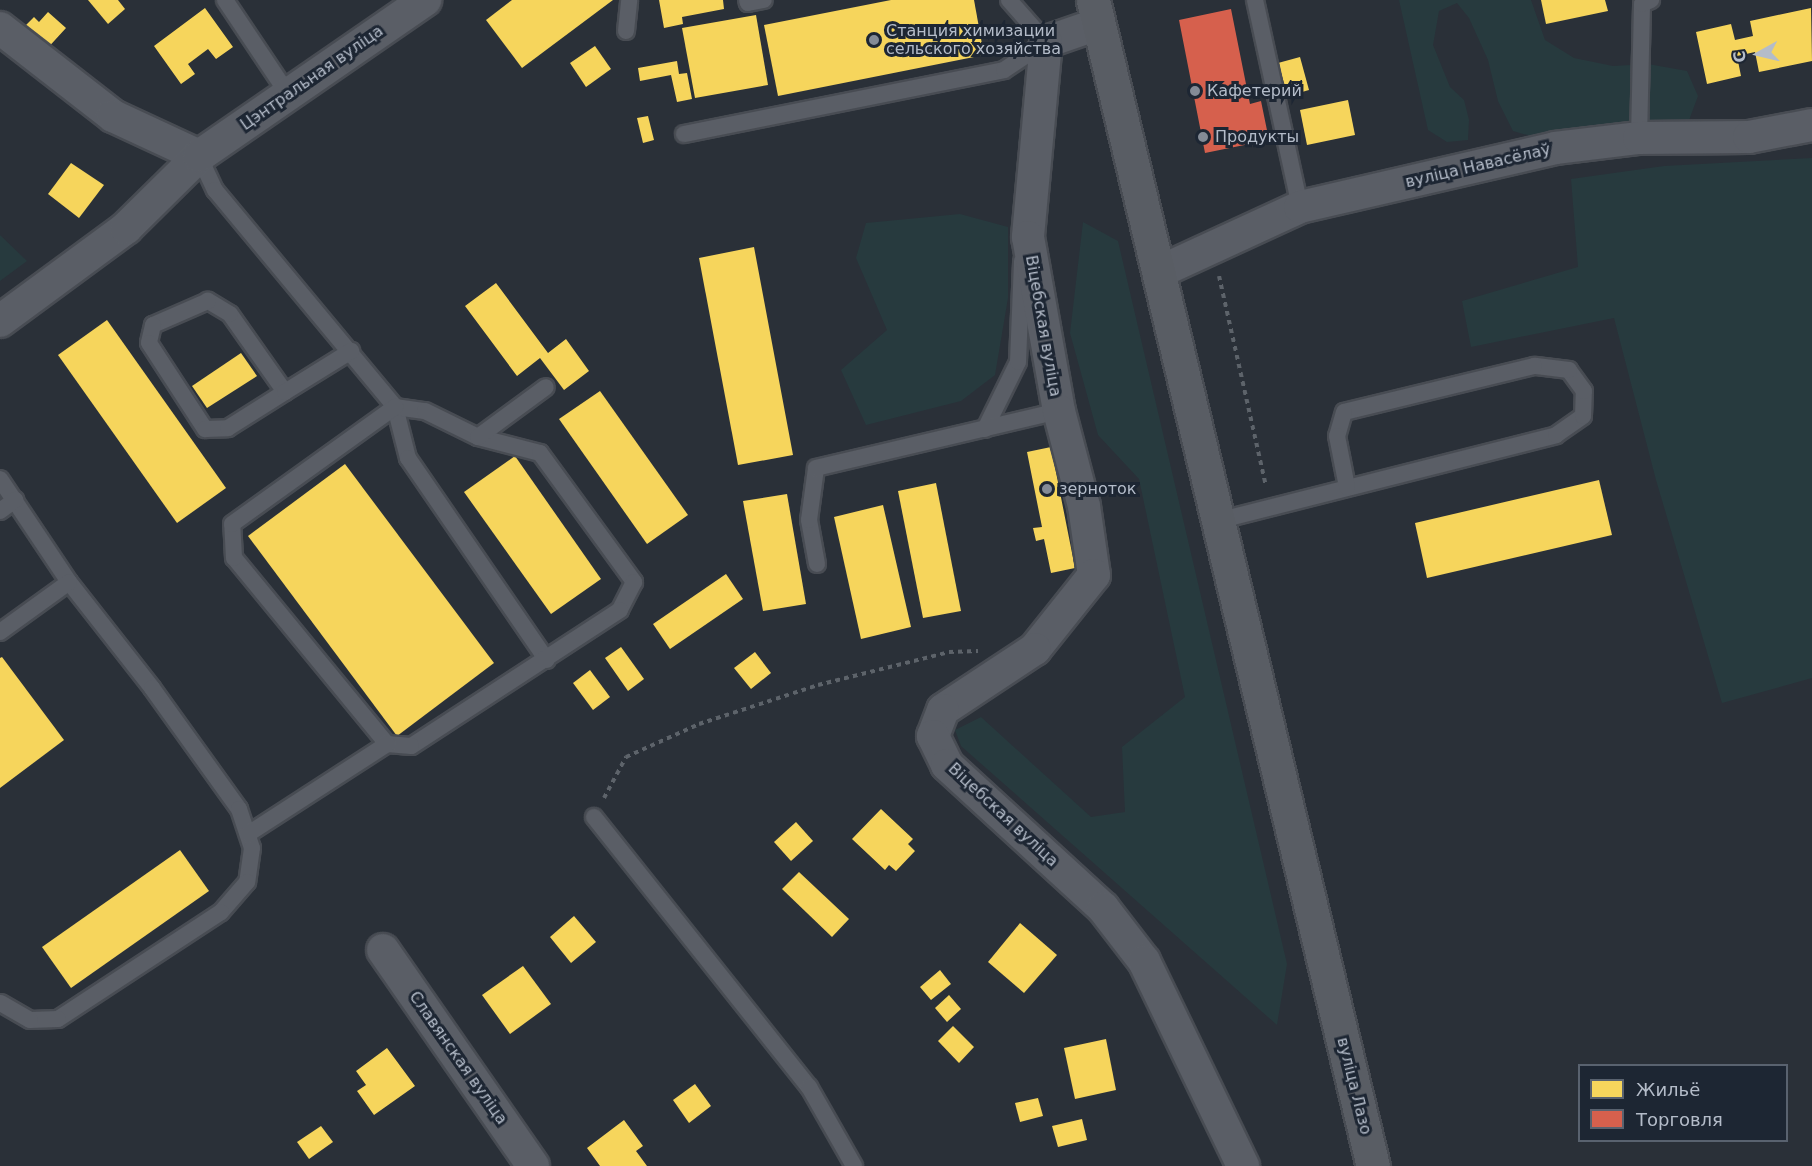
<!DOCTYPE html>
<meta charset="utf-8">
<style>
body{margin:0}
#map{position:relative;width:1812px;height:1166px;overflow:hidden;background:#2a3038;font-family:"DejaVu Sans",sans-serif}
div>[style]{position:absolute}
.green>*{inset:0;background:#273a3e}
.homes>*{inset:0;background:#f6d55c}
.shops>*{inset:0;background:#d6604d}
.path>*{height:4px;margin-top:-2px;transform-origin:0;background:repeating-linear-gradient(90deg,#5d636a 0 4.5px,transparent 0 9px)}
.roads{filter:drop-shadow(2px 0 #484c53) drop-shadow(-2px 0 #484c53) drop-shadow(0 2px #484c53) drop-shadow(0 -2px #484c53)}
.lane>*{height:16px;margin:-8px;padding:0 8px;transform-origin:8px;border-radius:8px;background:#5a5e66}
.street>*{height:32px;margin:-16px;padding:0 16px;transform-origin:16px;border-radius:16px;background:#5a5e66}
.secondary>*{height:33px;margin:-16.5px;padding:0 16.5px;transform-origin:16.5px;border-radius:16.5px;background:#595d64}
.dots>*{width:16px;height:16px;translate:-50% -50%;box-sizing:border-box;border:3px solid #1d2633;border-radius:50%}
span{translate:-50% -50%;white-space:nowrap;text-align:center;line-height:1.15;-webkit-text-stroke:6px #1d2633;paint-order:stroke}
.poi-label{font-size:16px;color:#b4bcc9}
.left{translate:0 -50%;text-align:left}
.street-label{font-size:16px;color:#b4bcc9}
.legend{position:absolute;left:1578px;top:1064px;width:210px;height:78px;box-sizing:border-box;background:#1d2633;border:2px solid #59626f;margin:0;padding:8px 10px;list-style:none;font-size:18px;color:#b4bcc9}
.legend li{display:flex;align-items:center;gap:12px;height:30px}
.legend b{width:30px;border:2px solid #59626f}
.north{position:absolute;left:1728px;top:24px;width:60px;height:60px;-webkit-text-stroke:4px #1d2633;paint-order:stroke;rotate:262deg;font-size:16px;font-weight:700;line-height:24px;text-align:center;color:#b4bcc9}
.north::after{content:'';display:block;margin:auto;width:21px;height:27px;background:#b4bcc9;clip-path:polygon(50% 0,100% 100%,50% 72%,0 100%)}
</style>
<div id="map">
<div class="green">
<i style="clip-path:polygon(1399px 0,1531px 0,1545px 40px,1574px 58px,1613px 66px,1648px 64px,1687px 71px,1698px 96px,1688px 123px,1545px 140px,1513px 131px,1498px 101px,1488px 60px,1469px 18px,1457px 3px,1439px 11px,1433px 45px,1450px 87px,1464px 100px,1469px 120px,1468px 140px,1447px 142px,1428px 130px)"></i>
<i style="clip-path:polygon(1812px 158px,1812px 678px,1722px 703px,1656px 480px,1614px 318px,1471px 347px,1462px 301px,1578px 267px,1571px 179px,1664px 166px)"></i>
<i style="clip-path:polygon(960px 214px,1008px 227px,1008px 298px,995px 375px,961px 401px,866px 425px,841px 370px,887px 330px,856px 258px,866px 223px)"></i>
<i style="clip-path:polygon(1083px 222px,1118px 241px,1287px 964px,1277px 1025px,961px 746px,955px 730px,981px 717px,1091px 817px,1125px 812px,1122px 747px,1185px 697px,1139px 479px,1098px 435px,1070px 333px)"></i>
<i style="clip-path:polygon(0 235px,27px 261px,0 281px)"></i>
</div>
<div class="homes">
<i style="clip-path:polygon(88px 0,118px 0,125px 9px,108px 24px)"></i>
<i style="clip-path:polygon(512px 0,613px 0,522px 68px,486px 20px)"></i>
<i style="clip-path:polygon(659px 0,723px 0,724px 9px,682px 17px,683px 24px,664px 28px)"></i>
<i style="clip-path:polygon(891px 0,974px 0,984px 55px,778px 96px,764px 25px)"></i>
<i style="clip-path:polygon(1541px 0,1605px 0,1608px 11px,1546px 24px)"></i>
<i style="clip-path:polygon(205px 8px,233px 47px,216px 59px,208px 49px,188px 64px,195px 74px,181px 84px,154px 46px)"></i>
<i style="clip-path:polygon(1811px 8px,1812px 61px,1759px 72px,1755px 52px,1737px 56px,1741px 76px,1707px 84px,1696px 32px,1731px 24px,1735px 40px,1753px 36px,1750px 21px)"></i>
<i style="clip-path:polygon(48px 12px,66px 28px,44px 52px,21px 30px,34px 17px,39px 22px)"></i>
<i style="clip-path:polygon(756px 15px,768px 85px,695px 98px,682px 28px)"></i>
<i style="clip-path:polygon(595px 46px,611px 69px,586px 87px,570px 63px)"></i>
<i style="clip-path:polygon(1300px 57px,1309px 90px,1288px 96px,1278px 63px)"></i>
<i style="clip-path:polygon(677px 61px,679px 74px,687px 73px,692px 99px,677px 102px,671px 75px,640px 81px,638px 68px)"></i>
<i style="clip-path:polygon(1348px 100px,1355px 135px,1307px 145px,1300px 110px)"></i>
<i style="clip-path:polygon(648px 116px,654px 140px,643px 143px,637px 118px)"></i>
<i style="clip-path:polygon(71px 163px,104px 185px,79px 218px,48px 194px)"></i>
<i style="clip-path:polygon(754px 247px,793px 455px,738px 465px,699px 258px)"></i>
<i style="clip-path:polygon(496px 283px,548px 353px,566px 339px,589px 371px,564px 390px,540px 358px,517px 376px,465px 306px)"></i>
<i style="clip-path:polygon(107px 320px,226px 488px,177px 523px,58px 355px)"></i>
<i style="clip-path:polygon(241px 353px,257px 376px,207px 408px,192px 386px)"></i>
<i style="clip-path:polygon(600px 391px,688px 515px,647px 544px,559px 419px)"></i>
<i style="clip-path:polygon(1051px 447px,1075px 568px,1051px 573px,1044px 539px,1036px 541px,1033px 528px,1042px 527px,1027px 452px)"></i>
<i style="clip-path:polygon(515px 456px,601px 579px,551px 614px,464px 492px)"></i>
<i style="clip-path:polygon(345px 464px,494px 663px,397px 736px,248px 536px)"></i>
<i style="clip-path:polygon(1599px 480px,1612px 535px,1427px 578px,1415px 523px)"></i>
<i style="clip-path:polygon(936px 483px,961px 611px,923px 618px,898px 491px)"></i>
<i style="clip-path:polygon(787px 494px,806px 604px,763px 611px,743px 501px)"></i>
<i style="clip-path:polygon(883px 505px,911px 627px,861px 639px,834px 517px)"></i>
<i style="clip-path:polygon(726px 574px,743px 599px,670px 649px,653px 624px)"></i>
<i style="clip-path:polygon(621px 647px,644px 679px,628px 691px,605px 658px)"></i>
<i style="clip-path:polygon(755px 652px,771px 673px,751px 689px,734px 668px)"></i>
<i style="clip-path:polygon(2px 657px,64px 740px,0 788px,0 658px)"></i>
<i style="clip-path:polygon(590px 670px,610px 697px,593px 710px,573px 683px)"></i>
<i style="clip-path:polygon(881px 809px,913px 839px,908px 844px,915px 851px,896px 871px,889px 865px,885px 870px,852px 839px)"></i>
<i style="clip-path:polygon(796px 822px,813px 841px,791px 861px,774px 842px)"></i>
<i style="clip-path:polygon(180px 850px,209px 891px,71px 988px,42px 947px)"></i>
<i style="clip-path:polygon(799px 872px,849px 919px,832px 937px,782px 889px)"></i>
<i style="clip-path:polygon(574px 916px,596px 942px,571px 963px,550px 937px)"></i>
<i style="clip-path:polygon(1020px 923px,1057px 955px,1024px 993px,988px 962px)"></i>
<i style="clip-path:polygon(523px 966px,551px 1004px,510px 1034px,482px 995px)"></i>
<i style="clip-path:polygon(940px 970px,951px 984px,931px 1000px,920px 987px)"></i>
<i style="clip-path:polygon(949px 995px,961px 1009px,947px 1022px,935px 1008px)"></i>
<i style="clip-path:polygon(953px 1026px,974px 1047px,959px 1063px,938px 1041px)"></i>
<i style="clip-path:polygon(1106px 1039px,1116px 1090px,1075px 1099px,1064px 1048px)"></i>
<i style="clip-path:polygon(387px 1048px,415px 1086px,374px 1115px,357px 1091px,366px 1085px,356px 1071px)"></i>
<i style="clip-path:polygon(695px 1084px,711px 1106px,689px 1123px,673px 1100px)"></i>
<i style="clip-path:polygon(1038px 1098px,1043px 1116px,1020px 1122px,1015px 1103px)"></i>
<i style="clip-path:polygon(1082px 1119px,1087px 1140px,1058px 1147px,1052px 1126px)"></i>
<i style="clip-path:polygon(624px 1120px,643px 1146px,636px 1151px,647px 1166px,600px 1166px,587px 1148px)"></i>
<i style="clip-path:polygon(321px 1126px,333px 1142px,309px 1159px,297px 1142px)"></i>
</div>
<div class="shops">
<i style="clip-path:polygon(1231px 9px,1250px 104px,1261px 101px,1269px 140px,1205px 153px,1179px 20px)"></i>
</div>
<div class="path">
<i style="left:1219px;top:276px;width:215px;rotate:77.4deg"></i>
<i style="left:604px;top:798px;width:47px;rotate:-61.8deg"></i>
<i style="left:626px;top:757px;width:80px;rotate:-24.3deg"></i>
<i style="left:699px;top:724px;width:125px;rotate:-18.1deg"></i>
<i style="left:818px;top:685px;width:135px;rotate:-14.1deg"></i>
<i style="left:949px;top:652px;width:29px;rotate:-2deg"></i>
</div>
<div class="roads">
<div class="lane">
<i style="left:225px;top:0;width:113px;rotate:56.2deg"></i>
<i style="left:747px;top:0;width:3px;rotate:72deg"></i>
<i style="left:748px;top:3px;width:16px;rotate:-11deg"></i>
<i style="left:1255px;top:0;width:212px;rotate:77.7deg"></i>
<i style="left:626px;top:31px;width:31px;rotate:-84deg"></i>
<i style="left:684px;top:134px;width:326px;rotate:-11.3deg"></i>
<i style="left:1004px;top:70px;width:50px;rotate:-33.7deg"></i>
<i style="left:1046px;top:42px;width:56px;rotate:-131.4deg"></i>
<i style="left:1639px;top:138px;width:134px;rotate:-88.7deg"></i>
<i style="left:1642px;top:4px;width:10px;rotate:-24deg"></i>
<i style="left:199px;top:156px;width:38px;rotate:65deg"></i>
<i style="left:215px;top:190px;width:282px;rotate:50.3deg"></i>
<i style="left:395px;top:407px;width:53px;rotate:75.7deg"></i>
<i style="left:408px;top:458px;width:245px;rotate:55.5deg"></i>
<i style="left:285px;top:392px;width:95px;rotate:-125.2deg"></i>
<i style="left:230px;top:314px;width:26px;rotate:-149deg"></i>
<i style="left:208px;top:301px;width:60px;rotate:156.4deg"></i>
<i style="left:153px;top:325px;width:18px;rotate:103deg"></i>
<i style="left:149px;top:343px;width:103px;rotate:56.9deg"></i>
<i style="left:205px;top:429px;width:23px;rotate:-2deg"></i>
<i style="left:228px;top:428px;width:67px;rotate:-32.3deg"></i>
<i style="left:285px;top:392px;width:78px;rotate:-31.8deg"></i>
<i style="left:395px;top:407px;width:30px;rotate:8deg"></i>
<i style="left:425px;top:411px;width:59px;rotate:26.1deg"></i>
<i style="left:478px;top:437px;width:64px;rotate:14.5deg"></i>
<i style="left:540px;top:453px;width:160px;rotate:53.9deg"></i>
<i style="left:634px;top:582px;width:31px;rotate:117deg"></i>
<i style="left:620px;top:610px;width:249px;rotate:146.9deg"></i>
<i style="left:411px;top:746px;width:24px;rotate:-175deg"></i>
<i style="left:387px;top:744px;width:241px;rotate:-129.4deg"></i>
<i style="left:234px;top:558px;width:34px;rotate:-93deg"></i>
<i style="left:232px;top:524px;width:201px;rotate:-35.7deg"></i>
<i style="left:985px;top:429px;width:75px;rotate:-63.8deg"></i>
<i style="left:1018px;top:362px;width:101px;rotate:-87.7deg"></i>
<i style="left:478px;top:437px;width:84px;rotate:-36.3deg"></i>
<i style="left:0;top:479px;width:124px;rotate:56.2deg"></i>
<i style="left:69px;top:582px;width:135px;rotate:51.9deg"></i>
<i style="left:152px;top:688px;width:149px;rotate:54.3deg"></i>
<i style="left:239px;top:809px;width:41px;rotate:71.6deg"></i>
<i style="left:252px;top:848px;width:34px;rotate:98deg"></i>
<i style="left:247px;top:882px;width:40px;rotate:131deg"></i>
<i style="left:221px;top:912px;width:195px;rotate:146.7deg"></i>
<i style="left:58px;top:1019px;width:28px;rotate:178deg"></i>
<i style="left:30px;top:1020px;width:34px;rotate:-150deg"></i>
<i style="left:0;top:511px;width:19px;rotate:-36deg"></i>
<i style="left:1217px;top:521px;width:350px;rotate:-14.2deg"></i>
<i style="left:1556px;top:435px;width:33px;rotate:-35deg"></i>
<i style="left:1583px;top:416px;width:25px;rotate:-88deg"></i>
<i style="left:1584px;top:391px;width:26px;rotate:-126deg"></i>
<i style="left:1569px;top:370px;width:35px;rotate:-173deg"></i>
<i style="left:1534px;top:366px;width:195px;rotate:166.4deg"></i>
<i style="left:1344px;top:412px;width:25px;rotate:106deg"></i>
<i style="left:1337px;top:436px;width:52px;rotate:78.9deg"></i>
<i style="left:817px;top:564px;width:45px;rotate:-100.3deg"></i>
<i style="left:809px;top:520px;width:52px;rotate:-82.3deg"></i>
<i style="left:816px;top:468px;width:250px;rotate:-13.2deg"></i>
<i style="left:0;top:632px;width:85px;rotate:-35.9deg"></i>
<i style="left:594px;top:817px;width:345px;rotate:51.5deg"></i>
<i style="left:809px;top:1087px;width:91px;rotate:60.3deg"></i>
<i style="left:248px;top:834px;width:166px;rotate:-32.9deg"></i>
</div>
<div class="street">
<i style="left:1098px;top:24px;width:55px;rotate:160.9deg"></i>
<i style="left:1046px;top:42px;width:196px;rotate:95.3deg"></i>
<i style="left:1028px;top:237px;width:177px;rotate:79.9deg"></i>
<i style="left:1059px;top:411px;width:98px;rotate:75.3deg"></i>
<i style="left:1084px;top:506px;width:70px;rotate:81.8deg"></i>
<i style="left:1094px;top:575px;width:95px;rotate:128.6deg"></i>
<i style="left:1035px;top:649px;width:110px;rotate:146.5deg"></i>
<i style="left:943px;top:710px;width:28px;rotate:111deg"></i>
<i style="left:933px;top:736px;width:32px;rotate:64deg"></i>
<i style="left:947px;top:765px;width:212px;rotate:42.5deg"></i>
<i style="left:1103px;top:908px;width:67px;rotate:52.3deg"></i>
<i style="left:1144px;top:961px;width:228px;rotate:64.2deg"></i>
<i style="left:0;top:28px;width:143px;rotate:37.9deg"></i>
<i style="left:113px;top:116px;width:95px;rotate:24.9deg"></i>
<i style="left:1159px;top:272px;width:155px;rotate:-24.7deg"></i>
<i style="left:1300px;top:207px;width:262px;rotate:-13deg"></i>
<i style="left:1555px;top:148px;width:85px;rotate:-6.8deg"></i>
<i style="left:1639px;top:138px;width:110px;rotate:-0.5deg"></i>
<i style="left:1749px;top:137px;width:64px;rotate:-10.8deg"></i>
<i style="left:0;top:321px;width:157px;rotate:-36.4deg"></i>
<i style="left:126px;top:228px;width:103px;rotate:-44.6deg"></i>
<i style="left:199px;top:156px;width:275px;rotate:-34.6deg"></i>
<i style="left:383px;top:950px;width:263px;rotate:55.2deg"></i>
</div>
<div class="secondary">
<i style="left:1093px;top:0;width:1199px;rotate:76.5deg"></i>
</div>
</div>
<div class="dots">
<i style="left:874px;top:40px;background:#848b96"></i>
<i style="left:1195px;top:91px;background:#848b96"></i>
<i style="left:1203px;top:137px;background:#848b96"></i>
<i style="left:1047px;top:489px;background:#848b96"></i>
</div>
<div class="poi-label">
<span class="left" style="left:886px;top:40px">Станция химизации<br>сельского хозяйства</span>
<span class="left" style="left:1207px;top:91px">Кафетерий</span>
<span class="left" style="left:1215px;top:137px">Продукты</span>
<span class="left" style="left:1059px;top:489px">зерноток</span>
</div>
<div class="street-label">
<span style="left:312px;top:78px;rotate:-35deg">Цэнтральная вуліца</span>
<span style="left:1478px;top:166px;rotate:-13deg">вуліца Навасёлаў</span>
<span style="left:1043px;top:326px;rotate:80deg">Віцебская вуліца</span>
<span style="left:1003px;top:815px;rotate:43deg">Віцебская вуліца</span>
<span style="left:458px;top:1058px;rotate:55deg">Славянская вуліца</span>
<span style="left:1354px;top:1086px;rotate:76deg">вуліца Лазо</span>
</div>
<ul class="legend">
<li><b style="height:16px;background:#f6d55c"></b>Жильё</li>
<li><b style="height:16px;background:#d6604d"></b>Торговля</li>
</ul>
<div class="north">С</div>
</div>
